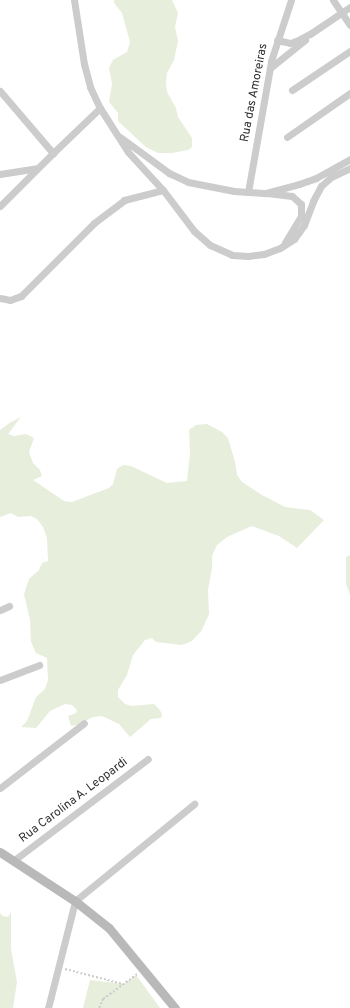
<!DOCTYPE html>
<style>
body{margin:0}
#map{position:relative;width:350px;height:1008px;overflow:hidden;background:#fff;font-family:Overpass,sans-serif}
div>[style]{position:absolute}
.green>*{inset:0;background:#e7eedc}
.path>*{height:1.5px;margin-top:-0.75px;transform-origin:0;background:repeating-linear-gradient(90deg,#ccc 0 2px,transparent 0 4px)}
.street>*{height:7px;margin:-3.5px;padding:0 3.5px;transform-origin:3.5px;border-radius:3.5px;background:#ccc}
.secondary>*{height:9px;margin:-4.5px;padding:0 4.5px;transform-origin:4.5px;border-radius:4.5px;background:#b9b9b9}
span{translate:-50% -50%;white-space:nowrap;text-align:center;line-height:1.15;-webkit-text-stroke:4px #fff;paint-order:stroke}
.street-label{font-size:12px;color:#2f2f2f}
</style>
<div id="map">
<div class="green">
<i style="clip-path:polygon(114px 0,172px 0,178px 13px,175px 27px,178px 41px,174px 60px,167px 73px,166px 83px,167px 92px,176px 108px,178px 117px,192px 138px,192px 147px,188px 150px,172px 153px,158px 153px,146px 147px,118px 121px,118px 113px,109px 102px,112px 84px,109px 68px,113px 60px,127px 52px,130px 42px,122px 13px,114px 3px)"></i>
<i style="clip-path:polygon(21px 417px,8px 434px,14px 436px,26px 434px,34px 438px,29px 452px,33px 463px,40px 470px,42px 476px,33px 480px,64px 501px,72px 502px,109px 488px,113px 484px,117px 469px,123px 465px,131px 466px,167px 483px,187px 481px,190px 453px,189px 430px,196px 425px,207px 424px,222px 432px,228px 438px,235px 462px,237px 475px,242px 482px,262px 495px,285px 507px,310px 510px,324px 520px,297px 548px,279px 536px,252px 526px,227px 537px,217px 545px,212px 556px,212px 568px,208px 590px,209px 614px,202px 630px,192px 641px,182px 645px,156px 642px,152px 638px,145px 640px,133px 655px,127px 675px,118px 690px,118px 697px,125px 704px,132px 706px,154px 704px,160px 710px,162px 715px,161px 718px,151px 719px,130px 737px,119px 724px,102px 716px,93px 717px,77px 725px,71px 726px,68px 716px,76px 713px,77px 710px,72px 705px,65px 704px,50px 711px,36px 728px,21px 727px,27px 721px,36px 697px,45px 689px,48px 680px,47px 658px,36px 653px,31px 642px,30px 620px,24px 594px,29px 579px,39px 570px,42px 563px,48px 561px,47px 538px,43px 527px,37px 519px,31px 516px,18px 517px,11px 513px,0 517px,0 430px,11px 422px)"></i>
<i style="clip-path:polygon(350px 555px,350px 595px,346px 584px,346px 557px)"></i>
<i style="clip-path:polygon(11px 912px,11px 949px,17px 982px,13px 1008px,0 1008px,0 913px,3px 916px,8px 917px)"></i>
<i style="clip-path:polygon(136px 975px,160px 1008px,83px 1008px,90px 980px,123px 984px)"></i>
</div>
<div class="path">
<i style="left:65px;top:969px;width:60px;rotate:14.5deg"></i>
<i style="left:99px;top:1008px;width:10px;rotate:-66deg"></i>
<i style="left:103px;top:999px;width:42px;rotate:-36.3deg"></i>
</div>
<div class="street">
<i style="left:74px;top:0;width:65px;rotate:81.1deg"></i>
<i style="left:84px;top:64px;width:24px;rotate:75deg"></i>
<i style="left:90px;top:87px;width:23px;rotate:65deg"></i>
<i style="left:100px;top:108px;width:52px;rotate:57.5deg"></i>
<i style="left:128px;top:152px;width:52px;rotate:47.4deg"></i>
<i style="left:163px;top:190px;width:51px;rotate:52.9deg"></i>
<i style="left:194px;top:231px;width:21px;rotate:41deg"></i>
<i style="left:210px;top:245px;width:24px;rotate:24deg"></i>
<i style="left:232px;top:255px;width:16px;rotate:4deg"></i>
<i style="left:248px;top:256px;width:16px;rotate:-7deg"></i>
<i style="left:264px;top:254px;width:17px;rotate:-21deg"></i>
<i style="left:280px;top:248px;width:17px;rotate:-33deg"></i>
<i style="left:294px;top:239px;width:17px;rotate:-54deg"></i>
<i style="left:304px;top:225px;width:26px;rotate:-69deg"></i>
<i style="left:313px;top:201px;width:17px;rotate:-62deg"></i>
<i style="left:321px;top:186px;width:13px;rotate:-42deg"></i>
<i style="left:331px;top:177px;width:21px;rotate:-25deg"></i>
<i style="left:333px;top:0;width:30px;rotate:56deg"></i>
<i style="left:277px;top:40px;width:13px;rotate:13deg"></i>
<i style="left:290px;top:43px;width:6px;rotate:-18deg"></i>
<i style="left:296px;top:41px;width:16px;rotate:-27deg"></i>
<i style="left:310px;top:34px;width:48px;rotate:-34deg"></i>
<i style="left:270px;top:68px;width:45px;rotate:-38.7deg"></i>
<i style="left:292px;top:90px;width:70px;rotate:-33.9deg"></i>
<i style="left:0;top:91px;width:82px;rotate:49.5deg"></i>
<i style="left:120px;top:137px;width:61px;rotate:36.3deg"></i>
<i style="left:169px;top:173px;width:21px;rotate:25deg"></i>
<i style="left:188px;top:182px;width:47px;rotate:11.1deg"></i>
<i style="left:234px;top:191px;width:32px;rotate:4deg"></i>
<i style="left:266px;top:193px;width:34px;rotate:-15deg"></i>
<i style="left:299px;top:184px;width:18px;rotate:-19deg"></i>
<i style="left:316px;top:178px;width:39px;rotate:-29deg"></i>
<i style="left:287px;top:137px;width:77px;rotate:-34.9deg"></i>
<i style="left:0;top:174px;width:37px;rotate:-9deg"></i>
<i style="left:248px;top:192px;width:133px;rotate:-80deg"></i>
<i style="left:271px;top:61px;width:64px;rotate:-71.8deg"></i>
<i style="left:267px;top:193px;width:25px;rotate:7deg"></i>
<i style="left:292px;top:196px;width:12px;rotate:42deg"></i>
<i style="left:301px;top:204px;width:12px;rotate:90deg"></i>
<i style="left:301px;top:216px;width:31px;rotate:121deg"></i>
<i style="left:0;top:206px;width:75px;rotate:-45deg"></i>
<i style="left:53px;top:153px;width:65px;rotate:-43.8deg"></i>
<i style="left:0;top:298px;width:10px;rotate:11deg"></i>
<i style="left:10px;top:300px;width:12px;rotate:-20deg"></i>
<i style="left:21px;top:296px;width:103px;rotate:-45deg"></i>
<i style="left:94px;top:223px;width:38px;rotate:-37deg"></i>
<i style="left:124px;top:200px;width:40px;rotate:-14.4deg"></i>
<i style="left:0;top:610px;width:10px;rotate:-24deg"></i>
<i style="left:0;top:680px;width:42px;rotate:-21deg"></i>
<i style="left:0;top:788px;width:106px;rotate:-37.7deg"></i>
<i style="left:13px;top:861px;width:169px;rotate:-37.1deg"></i>
<i style="left:48px;top:1008px;width:110px;rotate:-75.8deg"></i>
<i style="left:75px;top:901px;width:154px;rotate:-39.2deg"></i>
</div>
<div class="secondary">
<i style="left:0;top:852px;width:90px;rotate:33.2deg"></i>
<i style="left:75px;top:901px;width:43px;rotate:38.5deg"></i>
<i style="left:109px;top:928px;width:104px;rotate:50.5deg"></i>
</div>
<div class="street-label">
<span style="left:255px;top:93px;rotate:-79deg">Rua das Amoreiras</span>
<span style="left:74px;top:801px;rotate:-37deg">Rua Carolina A. Leopardi</span>
</div>
</div>
